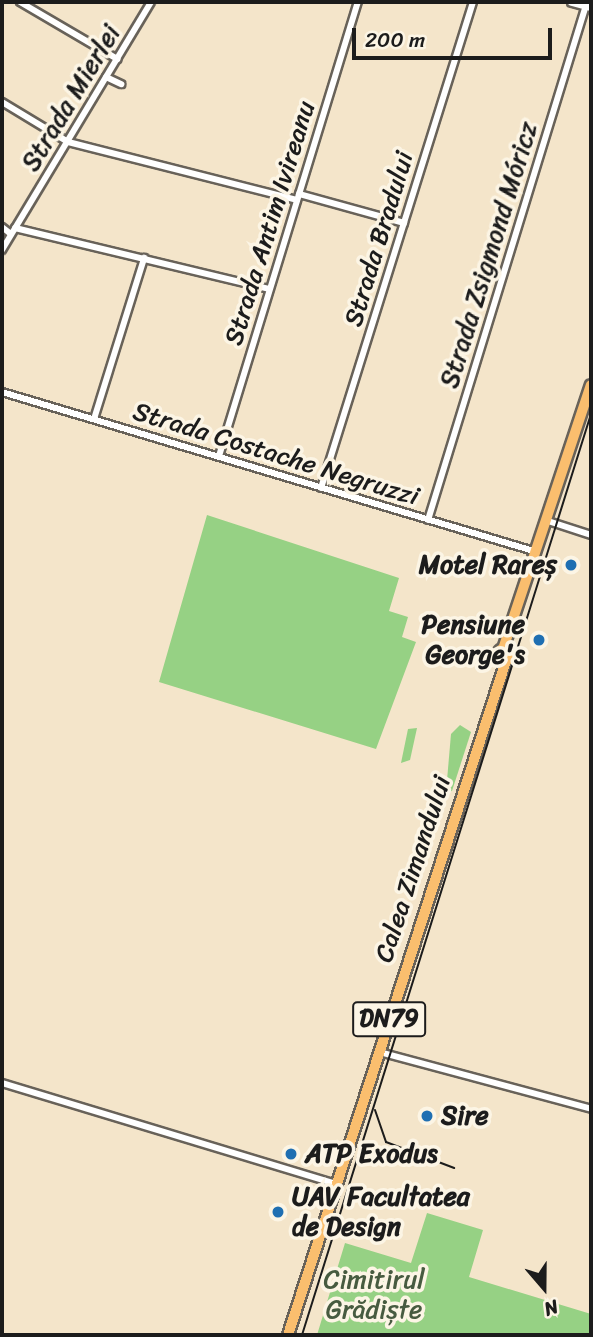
<!DOCTYPE html>
<meta charset="utf-8">
<style>
body{margin:0}
#map{position:relative;width:593px;height:1337px;overflow:hidden;background:#f4e5ca;font-family:Sriracha,sans-serif}
div>[style]{position:absolute}
.green>*{inset:0;background:#96d184}
.roads{filter:drop-shadow(2px 0 #686259) drop-shadow(-2px 0 #686259) drop-shadow(0 2px #686259) drop-shadow(0 -2px #686259)}
.minor>*{height:6px;margin:-3px;padding:0 3px;transform-origin:3px;border-radius:3px;background:#fff}
.tertiary>*{height:8px;margin:-4px;padding:0 4px;transform-origin:4px;border-radius:4px;background:#fff}
.primary>*{height:10px;margin:-5px;padding:0 5px;transform-origin:5px;border-radius:5px;background:#fabe6e}
.primary>.ring{margin:-5px;padding:0;box-sizing:content-box;background:none;border:10px solid #fabe6e;border-radius:50%}
.tram>*{height:2px;margin:-1px;padding:0 1px;transform-origin:1px;border-radius:1px;background:#1c1c1c}
.dots>*{width:19px;height:19px;translate:-50% -50%;box-sizing:border-box;border:4px solid #fcf5e5;border-radius:50%}
span{translate:-50% -50%;white-space:nowrap;text-align:center;line-height:1.15;-webkit-text-stroke:7px #fcf5e5;paint-order:stroke}
.shield-label span{padding:2px 5px;background:#fcf5e5;border:2px solid;border-radius:5px;-webkit-text-stroke-width:0}
.shield-label{font-size:24px;color:#1c1c1c;font-weight:700}
.street-label{font-size:26px;color:#1c1c1c}
.poi-label{font-size:26px;color:#1c1c1c;font-weight:700}
.right{translate:-100% -50%;text-align:right}
.left{translate:0 -50%;text-align:left}
.park-label{font-size:26px;color:#475b40}
.frame{position:absolute;inset:0;border:4px solid #1c1c1c;pointer-events:none}
.north{position:absolute;left:509px;top:1253px;width:70px;height:70px;-webkit-text-stroke:5px #fcf5e5;paint-order:stroke;rotate:160deg;font-size:19px;font-weight:700;line-height:28px;text-align:center;color:#1c1c1c}
.north::after{content:'';display:block;margin:auto;width:24px;height:32px;background:#1c1c1c;clip-path:polygon(50% 0,100% 100%,50% 72%,0 100%)}
.scale{position:absolute;left:352px;top:28px;width:200px;height:32px;box-sizing:border-box;border:4px solid #1c1c1c;border-top:0;padding-left:9px;font-size:21px;line-height:24px;white-space:nowrap;color:#1c1c1c;-webkit-text-stroke:5px #fcf5e5;paint-order:stroke}
</style>
<div id="map">
<div class="green">
<i style="clip-path:polygon(207px 515px,399px 578px,389px 611px,408px 617px,402px 637px,416px 642px,376px 749px,159px 682px)"></i>
<i style="clip-path:polygon(460px 725px,471px 732px,452px 791px,446px 792px,451px 734px)"></i>
<i style="clip-path:polygon(417px 728px,410px 760px,401px 763px,408px 729px)"></i>
<i style="clip-path:polygon(427px 1213px,483px 1230px,469px 1277px,591px 1314px,591px 1335px,317px 1335px,345px 1243px,411px 1263px)"></i>
</div>
<div class="roads">
<div class="minor">
<i style="left:20px;top:2px;width:113px;rotate:30.4deg"></i>
<i style="left:106px;top:77px;width:17px;rotate:25deg"></i>
<i style="left:2px;top:102px;width:77px;rotate:31.2deg"></i>
<i style="left:68px;top:142px;width:236px;rotate:14.2deg"></i>
<i style="left:299px;top:194px;width:109px;rotate:15.4deg"></i>
<i style="left:2px;top:227px;width:11px;rotate:38deg"></i>
<i style="left:15px;top:228px;width:261px;rotate:13.5deg"></i>
<i style="left:2px;top:250px;width:289px;rotate:-59deg"></i>
<i style="left:2px;top:392px;width:558px;rotate:16.65deg"></i>
<i style="left:94px;top:419px;width:169px;rotate:-72.7deg"></i>
<i style="left:219px;top:456px;width:475px;rotate:-73deg"></i>
<i style="left:321px;top:488px;width:509px;rotate:-72.63deg"></i>
<i style="left:428px;top:520px;width:542px;rotate:-72.94deg"></i>
<i style="left:548px;top:521px;width:45px;rotate:18deg"></i>
<i style="left:379px;top:1052px;width:220px;rotate:15deg"></i>
<i style="left:2px;top:1083px;width:350px;rotate:16.8deg"></i>
</div>
<div class="tertiary">
<i style="left:572px;top:2px;width:20px;rotate:15deg"></i>
</div>
<div class="primary">
<i class="ring" style="left:498px;top:649px;width:2px;height:2px"></i>
<i style="left:503px;top:649px;width:278px;rotate:-71.6deg"></i>
<i style="left:288px;top:1335px;width:708px;rotate:-72.08deg"></i>
</div>
</div>
<div class="tram">
<i style="left:375px;top:1110px;width:34px;rotate:71deg"></i>
<i style="left:386px;top:1142px;width:73px;rotate:20.9deg"></i>
<i style="left:302px;top:1335px;width:965px;rotate:-72.58deg"></i>
</div>
<div class="dots">
<i style="left:571px;top:565px;background:#1f6fb2"></i>
<i style="left:539px;top:640px;background:#1f6fb2"></i>
<i style="left:427px;top:1116px;background:#1f6fb2"></i>
<i style="left:291px;top:1154px;background:#1f6fb2"></i>
<i style="left:278px;top:1212px;background:#1f6fb2"></i>
</div>
<div class="shield-label">
<span style="left:389px;top:1019px">DN79</span>
</div>
<div class="street-label">
<span style="left:71px;top:98px;rotate:-59deg">Strada Mierlei</span>
<span style="left:270px;top:223px;rotate:-73deg">Strada Antim Ivireanu</span>
<span style="left:379px;top:239px;rotate:-73deg">Strada Bradului</span>
<span style="left:489px;top:255px;rotate:-73deg">Strada Zsigmond Móricz</span>
<span style="left:276px;top:454px;rotate:17deg">Strada Costache Negruzzi</span>
<span style="left:413px;top:869px;rotate:-72deg">Calea Zimandului</span>
</div>
<div class="poi-label">
<span class="right" style="left:557px;top:565px">Motel Rareș</span>
<span class="right" style="left:525px;top:640px">Pensiune<br>George's</span>
<span class="left" style="left:441px;top:1116px">Sire</span>
<span class="left" style="left:305px;top:1154px">ATP Exodus</span>
<span class="left" style="left:292px;top:1212px">UAV Facultatea<br>de Design</span>
</div>
<div class="park-label">
<span style="left:374px;top:1295px">Cimitirul<br>Grădiște</span>
</div>
<div class="frame"></div>
<div class="north">N</div>
<div class="scale">200 m</div>
</div>
